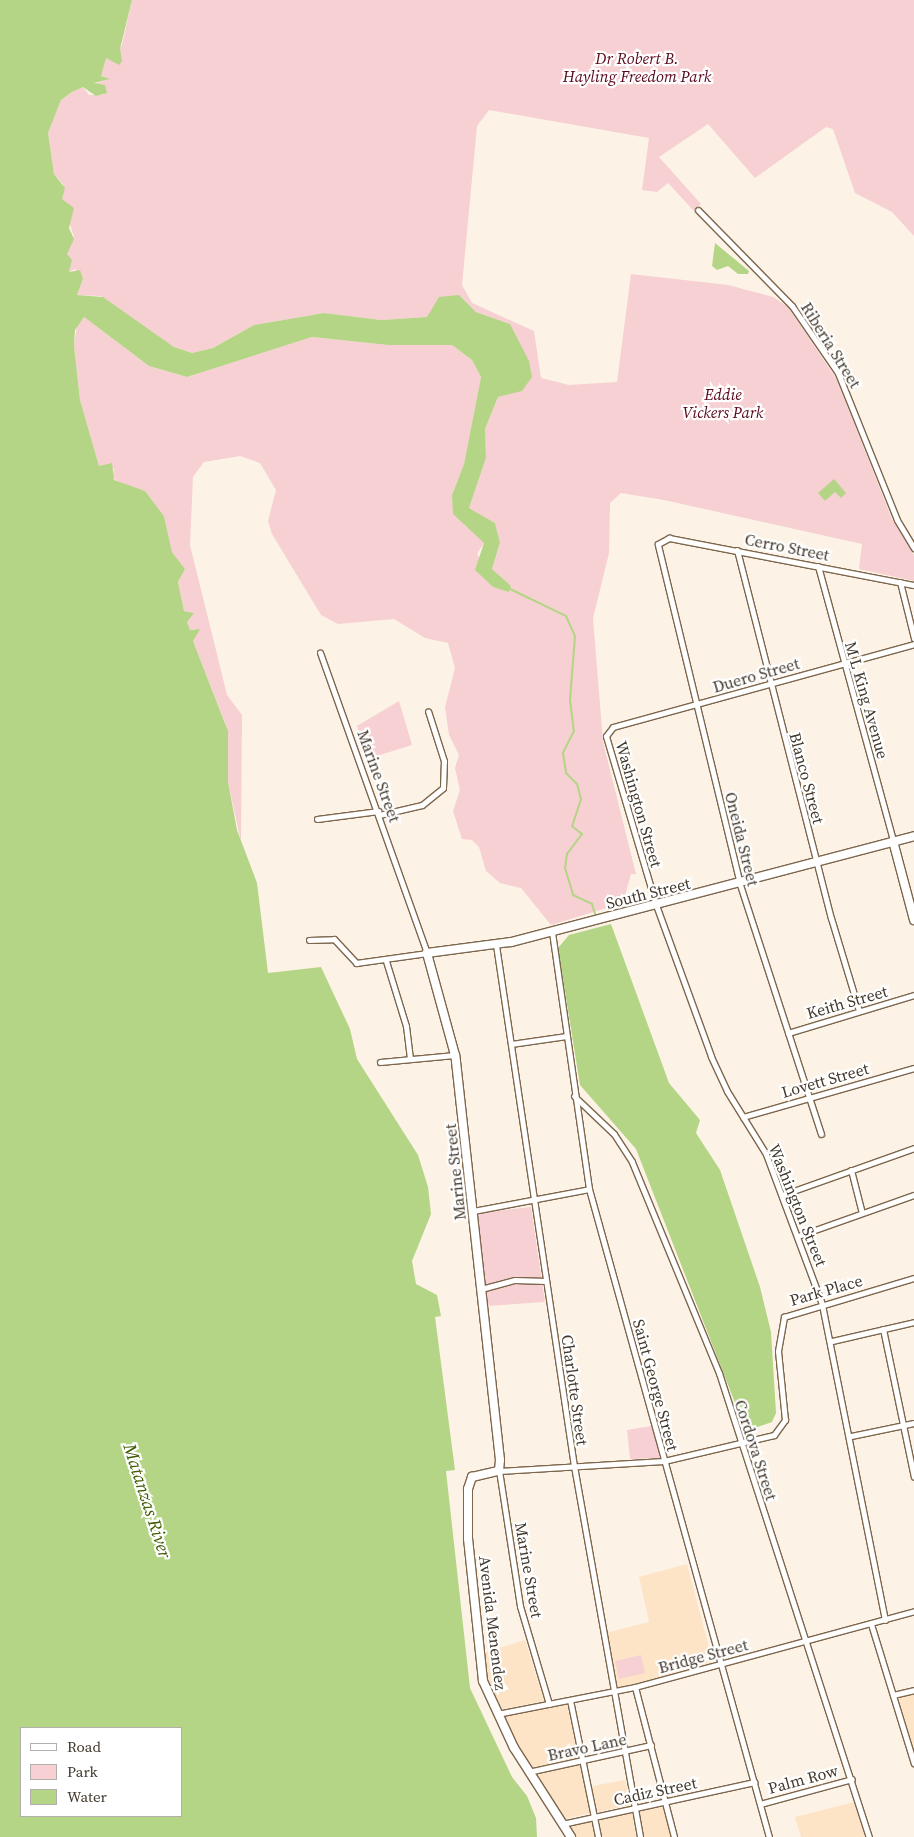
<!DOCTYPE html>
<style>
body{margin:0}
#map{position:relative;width:914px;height:1837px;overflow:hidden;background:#fdf2e6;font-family:"Source Serif 4",serif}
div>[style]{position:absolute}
.built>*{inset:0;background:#fde4c7}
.green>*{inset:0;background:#f6d0d2}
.water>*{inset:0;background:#b5d586}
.stream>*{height:2px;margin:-1px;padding:0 1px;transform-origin:1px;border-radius:1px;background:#b5d586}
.roads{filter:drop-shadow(1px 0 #7d664c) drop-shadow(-1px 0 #7d664c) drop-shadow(0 1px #7d664c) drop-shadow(0 -1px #7d664c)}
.street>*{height:5px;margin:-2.5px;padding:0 2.5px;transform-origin:2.5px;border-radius:2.5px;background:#fff}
.secondary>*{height:8px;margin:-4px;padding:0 4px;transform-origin:4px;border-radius:4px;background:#fff}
span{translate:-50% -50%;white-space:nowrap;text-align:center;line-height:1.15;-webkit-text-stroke:4.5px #fff;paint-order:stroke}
.park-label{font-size:16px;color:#59081c;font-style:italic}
.street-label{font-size:16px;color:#42382c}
.water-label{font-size:18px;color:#405b00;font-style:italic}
.legend{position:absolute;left:20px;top:1727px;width:162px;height:90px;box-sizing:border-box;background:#fff;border:1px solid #b3afab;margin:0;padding:6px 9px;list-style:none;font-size:15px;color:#42382c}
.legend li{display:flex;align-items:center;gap:10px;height:25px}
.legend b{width:25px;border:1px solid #b3afab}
</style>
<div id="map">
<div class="built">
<i style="clip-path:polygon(687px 1564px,713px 1662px,615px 1689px,606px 1633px,649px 1622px,639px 1577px)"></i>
<i style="clip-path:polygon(525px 1640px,544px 1701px,498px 1710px,487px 1685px,484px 1653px)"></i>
<i style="clip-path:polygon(914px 1694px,914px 1752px,898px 1697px)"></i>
<i style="clip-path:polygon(567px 1705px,578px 1758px,530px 1768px,501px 1717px)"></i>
<i style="clip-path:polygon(580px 1765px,591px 1813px,564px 1819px,534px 1775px)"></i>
<i style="clip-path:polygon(625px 1780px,631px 1805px,597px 1812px,592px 1786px)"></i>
<i style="clip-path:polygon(854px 1802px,865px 1837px,801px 1837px,795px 1817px)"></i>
<i style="clip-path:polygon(664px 1807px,671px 1837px,643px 1837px,639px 1811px)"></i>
<i style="clip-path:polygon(632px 1812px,636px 1837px,602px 1837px,599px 1819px)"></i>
<i style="clip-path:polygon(592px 1821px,595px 1837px,575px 1837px,568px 1826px)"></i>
</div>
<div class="green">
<i style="clip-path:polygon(132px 0,914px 0,914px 236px,892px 212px,855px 193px,833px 129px,826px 127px,755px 178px,708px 124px,659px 157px,701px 204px,693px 210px,668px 183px,657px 192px,642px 190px,649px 138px,489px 110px,477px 126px,462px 285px,472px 303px,534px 331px,541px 378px,569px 385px,617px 382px,631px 274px,728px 285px,773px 297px,788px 307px,837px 380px,892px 519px,914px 555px,914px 581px,859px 569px,862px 544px,664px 500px,621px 493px,610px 503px,609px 553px,593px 618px,603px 742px,636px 874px,631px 874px,623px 903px,551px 925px,521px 888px,500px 883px,486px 871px,479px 847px,472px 840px,462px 839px,453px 811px,460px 790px,455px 768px,459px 755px,449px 735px,445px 707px,455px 668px,448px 643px,425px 638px,394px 619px,338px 624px,321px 615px,272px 534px,268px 521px,276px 490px,260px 463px,240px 456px,204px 462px,193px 477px,190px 545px,227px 695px,242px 715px,241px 842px,228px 782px,226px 725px,193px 641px,195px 629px,190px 630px,187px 622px,193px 613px,184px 611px,178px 582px,185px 569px,172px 552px,164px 516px,145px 491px,123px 486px,112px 477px,114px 469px,99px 466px,80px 400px,74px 346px,77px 325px,84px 317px,149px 366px,187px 377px,312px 337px,388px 345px,452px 345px,472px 360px,481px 377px,464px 464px,452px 495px,465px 526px,481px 535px,484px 543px,477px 554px,509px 592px,511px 586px,492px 569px,500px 544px,495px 523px,469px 508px,486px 458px,485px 429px,498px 397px,522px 390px,510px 324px,476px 312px,459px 295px,427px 317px,381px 320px,324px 313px,254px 325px,213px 348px,192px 353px,174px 347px,101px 296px,77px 295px,83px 279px,75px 269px,69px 272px,67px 250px,74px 237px,62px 199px,63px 184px,54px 174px,48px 133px,61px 100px,72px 92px,83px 87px,89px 95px,103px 95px,105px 85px,94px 84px,109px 79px,101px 76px,101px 63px,106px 58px,112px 61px,122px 45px)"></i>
<i style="clip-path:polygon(399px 701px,412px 745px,367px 759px,357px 726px)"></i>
<i style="clip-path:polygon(531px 1207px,545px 1302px,487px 1306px,477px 1213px)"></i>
<i style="clip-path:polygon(652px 1426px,660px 1458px,630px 1459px,627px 1430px)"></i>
<i style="clip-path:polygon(641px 1655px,645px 1673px,619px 1679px,615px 1661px)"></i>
</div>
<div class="water">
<i style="clip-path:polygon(evenodd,0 0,132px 0,120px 49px,122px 61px,119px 65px,106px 58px,101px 76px,110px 79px,94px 83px,105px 85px,107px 93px,96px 96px,83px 87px,72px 92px,61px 100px,48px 133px,54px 174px,65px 188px,62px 199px,74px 208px,69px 228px,74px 239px,67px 254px,72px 260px,69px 272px,80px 270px,83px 279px,77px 295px,103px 297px,174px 347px,192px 353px,213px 348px,254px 325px,324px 313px,381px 320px,427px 317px,439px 297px,459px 295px,476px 312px,510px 324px,529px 361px,532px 377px,522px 391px,498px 397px,485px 429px,486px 458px,469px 508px,495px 523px,500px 543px,492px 569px,511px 586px,509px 592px,493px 587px,475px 570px,484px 543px,453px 514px,452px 495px,464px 464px,481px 377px,472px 360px,452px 345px,388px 345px,312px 337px,187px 377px,149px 366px,84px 317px,75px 330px,74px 346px,80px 400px,99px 466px,112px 463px,114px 480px,145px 491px,164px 516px,172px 552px,185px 569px,178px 582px,184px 611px,194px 613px,187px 622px,190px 630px,200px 629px,193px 641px,228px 731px,228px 782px,237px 830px,257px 883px,268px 973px,321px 967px,350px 1029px,357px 1059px,418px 1155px,428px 1187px,431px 1214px,412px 1261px,416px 1284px,437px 1295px,441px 1316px,435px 1317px,455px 1470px,446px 1471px,470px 1688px,512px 1777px,527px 1796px,536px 1818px,537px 1837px,0 1837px,0 0,21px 1728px,181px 1728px,181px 1816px,21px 1816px,21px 1728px)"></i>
<i style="clip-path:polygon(715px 243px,749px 271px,748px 274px,738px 274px,728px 266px,717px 270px,712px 266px)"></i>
<i style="clip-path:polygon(834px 479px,846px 493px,841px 498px,835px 492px,825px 501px,818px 493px)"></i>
<i style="clip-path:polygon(611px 924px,669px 1083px,700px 1120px,696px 1133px,720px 1170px,760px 1287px,771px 1332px,776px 1413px,772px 1422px,746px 1431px,636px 1149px,580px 1085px,558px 948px,569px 935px)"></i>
</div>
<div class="stream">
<i style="left:510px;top:589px;width:62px;rotate:25.7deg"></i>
<i style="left:566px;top:616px;width:22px;rotate:66deg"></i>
<i style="left:575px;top:636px;width:64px;rotate:94.5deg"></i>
<i style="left:570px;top:700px;width:31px;rotate:83deg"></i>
<i style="left:574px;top:731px;width:25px;rotate:117deg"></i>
<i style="left:563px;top:753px;width:20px;rotate:81deg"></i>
<i style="left:566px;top:773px;width:16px;rotate:45deg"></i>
<i style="left:577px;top:784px;width:16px;rotate:75deg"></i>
<i style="left:581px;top:799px;width:28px;rotate:108deg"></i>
<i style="left:572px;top:826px;width:13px;rotate:39deg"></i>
<i style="left:582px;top:834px;width:25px;rotate:127deg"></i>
<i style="left:567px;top:854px;width:14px;rotate:98deg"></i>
<i style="left:565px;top:868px;width:28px;rotate:73deg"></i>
<i style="left:573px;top:895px;width:21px;rotate:25deg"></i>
<i style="left:592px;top:904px;width:14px;rotate:73deg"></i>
</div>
<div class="roads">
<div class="street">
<i style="left:698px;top:210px;width:134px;rotate:45.6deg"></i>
<i style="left:792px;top:306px;width:81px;rotate:55.5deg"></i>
<i style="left:838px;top:373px;width:158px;rotate:68.1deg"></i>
<i style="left:897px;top:520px;width:33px;rotate:59deg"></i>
<i style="left:737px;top:550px;width:380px;rotate:75.7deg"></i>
<i style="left:831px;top:918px;width:97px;rotate:73.2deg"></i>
<i style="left:818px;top:566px;width:285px;rotate:74.7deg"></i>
<i style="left:900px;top:582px;width:58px;rotate:76deg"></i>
<i style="left:379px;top:815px;width:44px;rotate:-13.1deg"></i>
<i style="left:422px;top:805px;width:27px;rotate:-39deg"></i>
<i style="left:443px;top:788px;width:27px;rotate:-88deg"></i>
<i style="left:444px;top:761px;width:52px;rotate:-107.7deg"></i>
<i style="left:317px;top:819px;width:62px;rotate:-7.5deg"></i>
<i style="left:552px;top:932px;width:260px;rotate:81.8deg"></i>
<i style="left:589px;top:1189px;width:673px;rotate:74.48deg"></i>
<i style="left:309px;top:940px;width:25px;rotate:-2deg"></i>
<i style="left:334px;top:939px;width:33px;rotate:47deg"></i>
<i style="left:356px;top:963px;width:72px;rotate:-8deg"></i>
<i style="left:427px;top:953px;width:319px;rotate:-109.6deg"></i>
<i style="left:496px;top:945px;width:527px;rotate:81.49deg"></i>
<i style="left:574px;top:1466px;width:377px;rotate:79.9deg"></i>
<i style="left:386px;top:961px;width:68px;rotate:72.9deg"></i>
<i style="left:406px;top:1026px;width:32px;rotate:83deg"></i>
<i style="left:788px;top:1033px;width:132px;rotate:-16.8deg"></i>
<i style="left:511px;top:1044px;width:56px;rotate:-8.3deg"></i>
<i style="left:380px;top:1062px;width:75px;rotate:-5.3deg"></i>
<i style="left:574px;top:1096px;width:55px;rotate:43.5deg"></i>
<i style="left:614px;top:1134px;width:33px;rotate:57deg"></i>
<i style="left:632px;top:1162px;width:228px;rotate:67.6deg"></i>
<i style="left:719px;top:1373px;width:488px;rotate:72.1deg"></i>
<i style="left:743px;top:1117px;width:178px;rotate:-16deg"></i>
<i style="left:821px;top:1134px;width:263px;rotate:-108deg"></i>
<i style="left:740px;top:884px;width:350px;rotate:-103.6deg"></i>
<i style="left:658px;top:544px;width:13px;rotate:-29deg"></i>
<i style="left:669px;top:538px;width:249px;rotate:10.9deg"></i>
<i style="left:851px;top:1170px;width:44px;rotate:75.7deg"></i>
<i style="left:782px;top:1195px;width:140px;rotate:-19.6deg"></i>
<i style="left:473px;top:1211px;width:118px;rotate:-10.7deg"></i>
<i style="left:798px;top:1236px;width:123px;rotate:-19.5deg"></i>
<i style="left:481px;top:1289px;width:35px;rotate:-15deg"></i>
<i style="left:515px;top:1280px;width:31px;rotate:2deg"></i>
<i style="left:883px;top:1329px;width:151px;rotate:78.2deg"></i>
<i style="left:832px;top:1341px;width:84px;rotate:-13deg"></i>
<i style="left:851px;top:1436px;width:64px;rotate:-11.7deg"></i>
<i style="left:885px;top:1620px;width:322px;rotate:-101.3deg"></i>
<i style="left:822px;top:1304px;width:160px;rotate:-110.5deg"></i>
<i style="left:766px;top:1154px;width:74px;rotate:-121.8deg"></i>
<i style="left:727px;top:1091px;width:38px;rotate:-115deg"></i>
<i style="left:711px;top:1056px;width:161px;rotate:-110deg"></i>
<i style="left:656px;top:905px;width:176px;rotate:-106.5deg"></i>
<i style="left:606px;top:736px;width:11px;rotate:-52deg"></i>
<i style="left:613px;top:727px;width:312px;rotate:-15.4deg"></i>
<i style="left:871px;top:1624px;width:146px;rotate:72.9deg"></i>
<i style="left:635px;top:1687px;width:155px;rotate:75.4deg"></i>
<i style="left:893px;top:1695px;width:22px;rotate:-13deg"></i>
<i style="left:570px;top:1700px;width:140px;rotate:78.4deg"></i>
<i style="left:549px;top:1704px;width:102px;rotate:-106.5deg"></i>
<i style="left:520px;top:1606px;width:137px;rotate:-98.8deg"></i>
<i style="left:499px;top:1471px;width:165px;rotate:-3.5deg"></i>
<i style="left:664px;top:1461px;width:113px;rotate:-13.3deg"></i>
<i style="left:774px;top:1435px;width:19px;rotate:-54deg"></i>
<i style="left:785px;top:1420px;width:69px;rotate:-95.8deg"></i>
<i style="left:778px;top:1351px;width:35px;rotate:-80deg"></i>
<i style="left:784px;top:1317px;width:136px;rotate:-16.7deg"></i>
<i style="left:497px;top:1714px;width:141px;rotate:-11.1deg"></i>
<i style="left:635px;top:1687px;width:289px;rotate:-15.2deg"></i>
<i style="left:528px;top:1772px;width:126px;rotate:-12.4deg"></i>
<i style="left:760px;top:1804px;width:95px;rotate:-15.2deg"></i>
<i style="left:562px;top:1824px;width:197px;rotate:-12.3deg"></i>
</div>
<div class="secondary">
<i style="left:893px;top:841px;width:82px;rotate:75.1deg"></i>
<i style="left:571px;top:1837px;width:106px;rotate:-122.6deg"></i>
<i style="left:514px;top:1748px;width:74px;rotate:-114.8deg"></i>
<i style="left:483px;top:1681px;width:143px;rotate:-96deg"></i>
<i style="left:468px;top:1539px;width:50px;rotate:-90deg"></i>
<i style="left:468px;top:1489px;width:13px;rotate:-72deg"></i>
<i style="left:472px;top:1477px;width:28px;rotate:-13deg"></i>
<i style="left:499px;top:1471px;width:11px;rotate:-85deg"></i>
<i style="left:500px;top:1460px;width:407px;rotate:-96.3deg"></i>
<i style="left:455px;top:1055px;width:106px;rotate:-105.4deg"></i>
<i style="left:427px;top:953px;width:85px;rotate:-7.5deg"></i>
<i style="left:511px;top:942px;width:417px;rotate:-14.7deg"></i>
</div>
</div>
<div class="park-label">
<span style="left:637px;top:67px">Dr Robert B.<br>Hayling Freedom Park</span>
<span style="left:723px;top:403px">Eddie<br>Vickers Park</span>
</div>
<div class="street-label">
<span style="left:831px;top:345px;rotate:58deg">Riberia Street</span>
<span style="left:787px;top:547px;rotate:11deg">Cerro Street</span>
<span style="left:756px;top:675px;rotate:-16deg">Duero Street</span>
<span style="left:867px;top:700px;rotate:74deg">M L King Avenue</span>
<span style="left:379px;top:776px;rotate:70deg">Marine Street</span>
<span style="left:807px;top:778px;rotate:75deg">Blanco Street</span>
<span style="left:639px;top:804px;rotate:74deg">Washington Street</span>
<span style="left:742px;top:839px;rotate:76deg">Oneida Street</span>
<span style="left:648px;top:893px;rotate:-14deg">South Street</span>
<span style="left:847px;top:1002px;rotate:-16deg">Keith Street</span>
<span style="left:825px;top:1080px;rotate:-16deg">Lovett Street</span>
<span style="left:455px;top:1172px;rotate:-96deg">Marine Street</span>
<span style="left:798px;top:1205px;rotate:68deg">Washington Street</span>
<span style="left:826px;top:1290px;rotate:-16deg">Park Place</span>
<span style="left:656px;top:1385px;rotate:75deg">Saint George Street</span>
<span style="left:575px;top:1390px;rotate:82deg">Charlotte Street</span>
<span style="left:756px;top:1450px;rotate:72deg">Cordova Street</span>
<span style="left:529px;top:1570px;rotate:80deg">Marine Street</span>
<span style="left:493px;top:1623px;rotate:83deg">Avenida Menendez</span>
<span style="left:703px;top:1656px;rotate:-15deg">Bridge Street</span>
<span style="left:587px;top:1747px;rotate:-12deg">Bravo Lane</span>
<span style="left:803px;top:1779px;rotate:-15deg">Palm Row</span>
<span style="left:655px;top:1791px;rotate:-12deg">Cadiz Street</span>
</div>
<div class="water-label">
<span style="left:147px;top:1501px;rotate:72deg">Matanzas River</span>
</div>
<ul class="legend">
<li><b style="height:6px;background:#fff"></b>Road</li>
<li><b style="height:14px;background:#f6d0d2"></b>Park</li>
<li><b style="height:14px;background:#b5d586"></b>Water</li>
</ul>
</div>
